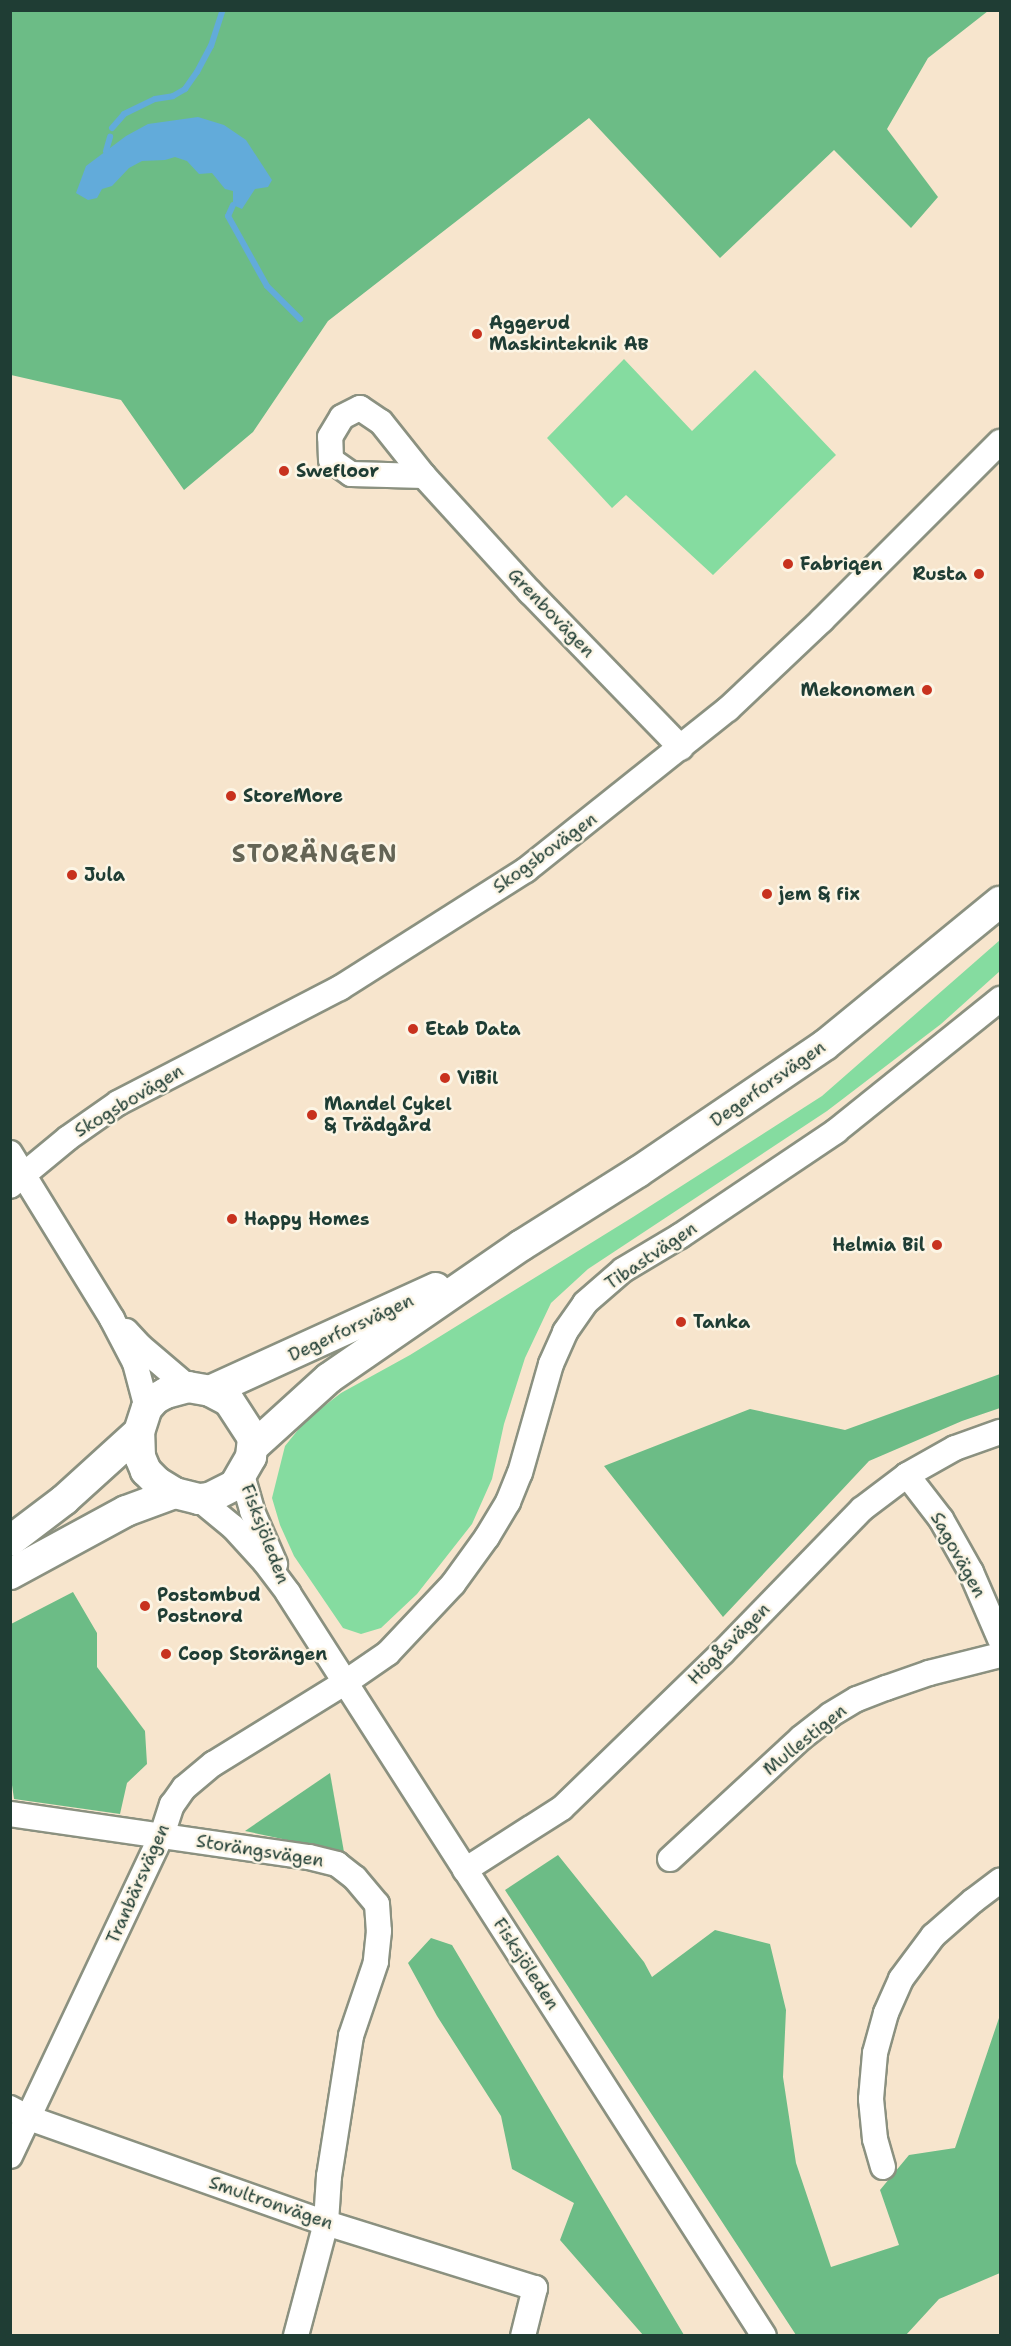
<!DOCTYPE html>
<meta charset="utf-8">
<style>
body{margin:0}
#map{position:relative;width:1011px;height:2346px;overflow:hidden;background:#f7e5cd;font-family:"Shantell Sans",sans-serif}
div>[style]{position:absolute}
.green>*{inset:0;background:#85dca0}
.forest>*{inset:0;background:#6cbc86}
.water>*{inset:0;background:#62abda}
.stream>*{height:6px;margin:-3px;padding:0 3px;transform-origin:3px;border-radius:3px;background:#62abda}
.roads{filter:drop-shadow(2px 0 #8b9180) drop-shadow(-2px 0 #8b9180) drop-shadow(0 2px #8b9180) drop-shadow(0 -2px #8b9180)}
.minor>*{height:24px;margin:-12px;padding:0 12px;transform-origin:12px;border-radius:12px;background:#fff}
.major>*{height:30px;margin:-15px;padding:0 15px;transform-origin:15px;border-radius:15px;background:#fff}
.dots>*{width:16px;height:16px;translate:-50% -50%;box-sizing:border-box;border:3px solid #fcf5e5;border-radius:50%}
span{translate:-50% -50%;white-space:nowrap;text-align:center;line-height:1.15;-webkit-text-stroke:5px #fcf5e5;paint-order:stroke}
.poi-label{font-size:18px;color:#1f3d34;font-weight:700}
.left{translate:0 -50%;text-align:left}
.right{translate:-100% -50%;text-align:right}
.street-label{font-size:18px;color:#1f3d34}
.district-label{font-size:24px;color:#646455;font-weight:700;letter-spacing:1.5px}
.frame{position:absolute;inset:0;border:12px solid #1f3d34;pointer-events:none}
</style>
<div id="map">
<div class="green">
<i style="clip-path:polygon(624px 359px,692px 431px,755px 370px,836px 455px,713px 575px,626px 495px,612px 508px,547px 438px)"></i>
<i style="clip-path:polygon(1000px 940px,1000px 971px,941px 1024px,827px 1111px,588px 1269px,551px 1303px,525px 1358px,504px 1424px,492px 1479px,472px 1524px,417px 1594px,381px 1628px,361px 1634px,343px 1628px,294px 1556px,280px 1525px,272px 1498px,285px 1446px,306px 1420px,341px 1393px,410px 1355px,633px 1217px,822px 1096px)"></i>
</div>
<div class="forest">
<i style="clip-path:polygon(326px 10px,328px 12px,988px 11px,928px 58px,887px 129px,938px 197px,911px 228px,834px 150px,720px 258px,589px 118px,328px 321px,253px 432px,184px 490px,121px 400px,11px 375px,11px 11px)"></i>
<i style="clip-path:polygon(1000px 1374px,1000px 1408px,962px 1421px,869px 1461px,723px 1617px,604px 1466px,750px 1409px,845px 1430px)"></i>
<i style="clip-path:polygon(73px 1592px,97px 1633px,97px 1667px,145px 1731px,147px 1764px,127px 1783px,120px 1814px,14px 1799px,10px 1771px,11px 1624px)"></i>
<i style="clip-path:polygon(330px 1773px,344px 1852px,245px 1831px)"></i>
<i style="clip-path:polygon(558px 1855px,644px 1962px,652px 1977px,715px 1930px,770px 1944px,786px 2010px,783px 2077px,796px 2163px,831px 2267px,899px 2245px,880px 2190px,909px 2155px,955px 2148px,1000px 2015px,1000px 2273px,939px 2299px,906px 2335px,796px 2335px,505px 1890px)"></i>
<i style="clip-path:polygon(431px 1938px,452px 1945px,684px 2335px,643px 2335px,560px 2240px,574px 2203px,512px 2169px,501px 2116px,437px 2016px,408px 1963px)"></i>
</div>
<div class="water">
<i style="clip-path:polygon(198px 117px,224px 125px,246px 140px,272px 180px,268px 187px,255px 189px,242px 209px,233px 205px,233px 191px,225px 189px,212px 173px,199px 174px,187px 161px,175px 157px,165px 160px,142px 161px,129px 168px,112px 186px,102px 189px,97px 198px,88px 200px,76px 193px,86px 166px,126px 136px,148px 124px)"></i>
</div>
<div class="stream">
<i style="left:112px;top:128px;width:18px;rotate:-49deg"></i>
<i style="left:124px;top:114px;width:34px;rotate:-26deg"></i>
<i style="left:155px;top:99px;width:18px;rotate:-9deg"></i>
<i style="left:173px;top:96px;width:14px;rotate:-30deg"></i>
<i style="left:185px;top:89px;width:21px;rotate:-55deg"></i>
<i style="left:197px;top:72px;width:30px;rotate:-62deg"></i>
<i style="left:211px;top:46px;width:38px;rotate:-72deg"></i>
<i style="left:106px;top:151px;width:15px;rotate:-74deg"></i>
<i style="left:233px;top:205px;width:12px;rotate:114deg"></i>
<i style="left:228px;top:216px;width:80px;rotate:60.9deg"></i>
<i style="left:267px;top:286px;width:47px;rotate:45deg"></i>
</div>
<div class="roads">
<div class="minor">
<i style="left:424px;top:476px;width:73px;rotate:-178.4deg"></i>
<i style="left:351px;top:474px;width:24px;rotate:-145deg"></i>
<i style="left:331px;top:460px;width:23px;rotate:-92deg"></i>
<i style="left:330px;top:437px;width:23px;rotate:-59deg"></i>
<i style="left:342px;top:417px;width:20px;rotate:-27deg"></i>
<i style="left:360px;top:408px;width:25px;rotate:34deg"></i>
<i style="left:381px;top:422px;width:69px;rotate:51.5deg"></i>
<i style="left:424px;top:476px;width:157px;rotate:47.6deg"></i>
<i style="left:530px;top:592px;width:217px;rotate:45.9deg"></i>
<i style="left:10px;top:1153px;width:195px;rotate:58.4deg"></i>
<i style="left:112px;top:1319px;width:50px;rotate:62.4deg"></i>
<i style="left:135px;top:1363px;width:47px;rotate:75.1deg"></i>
<i style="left:10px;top:1186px;width:75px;rotate:-39.6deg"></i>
<i style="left:68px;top:1138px;width:61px;rotate:-35deg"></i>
<i style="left:118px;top:1103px;width:250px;rotate:-27.4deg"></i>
<i style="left:340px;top:988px;width:220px;rotate:-32.4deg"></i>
<i style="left:526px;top:870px;width:258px;rotate:-38.6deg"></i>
<i style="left:728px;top:709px;width:129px;rotate:-43.4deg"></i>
<i style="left:822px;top:620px;width:252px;rotate:-45deg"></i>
<i style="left:126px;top:1331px;width:21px;rotate:47deg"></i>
<i style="left:140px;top:1346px;width:63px;rotate:40.5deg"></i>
<i style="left:242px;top:1475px;width:37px;rotate:74deg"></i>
<i style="left:252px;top:1511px;width:58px;rotate:66.5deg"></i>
<i style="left:907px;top:1475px;width:56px;rotate:52.3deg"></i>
<i style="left:941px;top:1519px;width:61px;rotate:60.5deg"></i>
<i style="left:971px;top:1572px;width:73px;rotate:66.6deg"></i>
<i style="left:199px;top:1499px;width:44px;rotate:39.5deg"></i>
<i style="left:233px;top:1527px;width:47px;rotate:47.6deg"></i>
<i style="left:265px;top:1562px;width:39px;rotate:53deg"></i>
<i style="left:288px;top:1593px;width:882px;rotate:57.35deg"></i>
<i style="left:10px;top:1814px;width:302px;rotate:8.2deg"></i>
<i style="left:309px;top:1857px;width:29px;rotate:14deg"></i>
<i style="left:337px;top:1864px;width:23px;rotate:38deg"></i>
<i style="left:355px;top:1878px;width:34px;rotate:50deg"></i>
<i style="left:377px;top:1904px;width:27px;rotate:86deg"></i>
<i style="left:379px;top:1931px;width:31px;rotate:96deg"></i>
<i style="left:376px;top:1962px;width:78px;rotate:108.7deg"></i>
<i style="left:351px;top:2036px;width:142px;rotate:98.9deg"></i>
<i style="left:329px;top:2176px;width:47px;rotate:93.7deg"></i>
<i style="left:326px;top:2223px;width:117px;rotate:104.9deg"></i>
<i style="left:670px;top:1859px;width:178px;rotate:-42.7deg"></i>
<i style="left:801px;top:1738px;width:37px;rotate:-38deg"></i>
<i style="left:830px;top:1715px;width:31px;rotate:-31deg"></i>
<i style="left:857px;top:1699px;width:31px;rotate:-21deg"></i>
<i style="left:886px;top:1688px;width:46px;rotate:-19.2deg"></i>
<i style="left:929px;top:1673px;width:73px;rotate:-14.2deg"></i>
<i style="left:465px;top:1870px;width:115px;rotate:-32.6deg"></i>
<i style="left:562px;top:1808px;width:224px;rotate:-44.1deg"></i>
<i style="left:723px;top:1652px;width:199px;rotate:-45.8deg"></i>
<i style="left:862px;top:1509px;width:56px;rotate:-37.1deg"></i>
<i style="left:907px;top:1475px;width:55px;rotate:-29.4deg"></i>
<i style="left:955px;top:1448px;width:48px;rotate:-19.6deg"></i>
<i style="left:10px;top:2108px;width:21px;rotate:28deg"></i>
<i style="left:29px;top:2118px;width:315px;rotate:19.5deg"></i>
<i style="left:326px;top:2223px;width:219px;rotate:17.3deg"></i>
<i style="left:535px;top:2288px;width:49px;rotate:104deg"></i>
<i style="left:10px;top:2156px;width:355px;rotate:-64.7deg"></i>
<i style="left:162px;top:1835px;width:32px;rotate:-72deg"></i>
<i style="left:172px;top:1805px;width:21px;rotate:-55deg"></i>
<i style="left:184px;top:1788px;width:38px;rotate:-40deg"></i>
<i style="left:213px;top:1764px;width:156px;rotate:-31.7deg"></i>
<i style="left:346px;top:1682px;width:51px;rotate:-34.6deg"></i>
<i style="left:388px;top:1653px;width:95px;rotate:-46.7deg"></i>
<i style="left:453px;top:1584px;width:58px;rotate:-54.1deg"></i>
<i style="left:487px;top:1537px;width:41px;rotate:-59deg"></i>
<i style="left:508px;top:1502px;width:31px;rotate:-68deg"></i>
<i style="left:520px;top:1473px;width:113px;rotate:-74.1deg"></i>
<i style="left:551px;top:1364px;width:35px;rotate:-66deg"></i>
<i style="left:565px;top:1332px;width:35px;rotate:-55deg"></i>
<i style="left:585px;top:1303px;width:50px;rotate:-41deg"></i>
<i style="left:623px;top:1270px;width:66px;rotate:-30.8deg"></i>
<i style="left:680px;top:1236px;width:188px;rotate:-33.9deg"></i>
<i style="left:836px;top:1131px;width:211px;rotate:-38.8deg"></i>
<i style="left:883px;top:2167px;width:29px;rotate:-106deg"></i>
<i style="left:875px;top:2139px;width:40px;rotate:-95.7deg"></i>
<i style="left:871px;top:2099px;width:46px;rotate:-85deg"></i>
<i style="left:875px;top:2053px;width:41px;rotate:-74.6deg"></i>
<i style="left:886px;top:2013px;width:37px;rotate:-66deg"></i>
<i style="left:901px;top:1979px;width:54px;rotate:-53.3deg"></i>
<i style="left:933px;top:1936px;width:53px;rotate:-41.2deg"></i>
<i style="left:973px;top:1901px;width:34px;rotate:-37deg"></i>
</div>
<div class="major">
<i style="left:188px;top:1387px;width:22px;rotate:10deg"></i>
<i style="left:210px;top:1391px;width:21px;rotate:28deg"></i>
<i style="left:229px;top:1401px;width:44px;rotate:57deg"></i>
<i style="left:253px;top:1438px;width:19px;rotate:96deg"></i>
<i style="left:251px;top:1457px;width:32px;rotate:120deg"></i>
<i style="left:235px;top:1485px;width:29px;rotate:153deg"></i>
<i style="left:209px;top:1498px;width:10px;rotate:174deg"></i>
<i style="left:199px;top:1499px;width:25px;rotate:-166deg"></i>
<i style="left:175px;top:1493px;width:21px;rotate:-149deg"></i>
<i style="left:157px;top:1482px;width:16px;rotate:-135deg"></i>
<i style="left:146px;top:1471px;width:15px;rotate:-113deg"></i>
<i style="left:140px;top:1457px;width:25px;rotate:-92deg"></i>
<i style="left:139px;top:1432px;width:25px;rotate:-72deg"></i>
<i style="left:147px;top:1408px;width:12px;rotate:-48deg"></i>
<i style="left:155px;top:1399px;width:13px;rotate:-29deg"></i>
<i style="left:166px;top:1393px;width:23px;rotate:-15deg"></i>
<i style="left:210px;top:1391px;width:248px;rotate:-24.5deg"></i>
<i style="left:254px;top:1446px;width:101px;rotate:-42.2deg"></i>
<i style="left:329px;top:1378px;width:234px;rotate:-34.6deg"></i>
<i style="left:522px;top:1245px;width:137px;rotate:-32.2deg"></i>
<i style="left:638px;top:1172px;width:226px;rotate:-34.2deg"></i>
<i style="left:825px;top:1045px;width:226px;rotate:-39.3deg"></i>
<i style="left:10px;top:1541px;width:68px;rotate:-37.2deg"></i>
<i style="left:64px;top:1500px;width:101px;rotate:-42.2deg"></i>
<i style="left:10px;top:1574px;width:132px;rotate:-28.5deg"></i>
<i style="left:126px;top:1511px;width:52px;rotate:-20.2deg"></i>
</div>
</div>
<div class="dots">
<i style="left:477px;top:334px;background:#c8321e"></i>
<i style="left:284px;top:471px;background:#c8321e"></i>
<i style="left:788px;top:564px;background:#c8321e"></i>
<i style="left:979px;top:574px;background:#c8321e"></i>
<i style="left:927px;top:690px;background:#c8321e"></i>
<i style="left:231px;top:796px;background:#c8321e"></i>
<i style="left:72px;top:875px;background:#c8321e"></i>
<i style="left:767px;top:894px;background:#c8321e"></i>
<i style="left:413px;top:1029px;background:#c8321e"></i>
<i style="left:445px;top:1078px;background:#c8321e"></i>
<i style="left:312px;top:1115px;background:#c8321e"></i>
<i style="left:232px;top:1219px;background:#c8321e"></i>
<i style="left:937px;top:1245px;background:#c8321e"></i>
<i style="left:681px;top:1322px;background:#c8321e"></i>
<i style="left:145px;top:1606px;background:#c8321e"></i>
<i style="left:166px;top:1654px;background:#c8321e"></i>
</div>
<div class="poi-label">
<span class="left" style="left:489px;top:334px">Aggerud<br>Maskinteknik AB</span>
<span class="left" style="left:296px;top:471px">Swefloor</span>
<span class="left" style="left:800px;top:564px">Fabriqen</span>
<span class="right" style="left:967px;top:574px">Rusta</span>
<span class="right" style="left:915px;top:690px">Mekonomen</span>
<span class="left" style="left:243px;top:796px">StoreMore</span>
<span class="left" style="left:84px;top:875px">Jula</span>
<span class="left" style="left:779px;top:894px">jem &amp; fix</span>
<span class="left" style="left:425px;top:1029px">Etab Data</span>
<span class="left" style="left:457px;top:1078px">ViBil</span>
<span class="left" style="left:324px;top:1115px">Mandel Cykel<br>&amp; Trädgård</span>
<span class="left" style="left:244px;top:1219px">Happy Homes</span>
<span class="right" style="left:925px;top:1245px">Helmia Bil</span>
<span class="left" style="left:693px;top:1322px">Tanka</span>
<span class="left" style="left:157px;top:1606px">Postombud<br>Postnord</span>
<span class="left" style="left:178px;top:1654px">Coop Storängen</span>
</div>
<div class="street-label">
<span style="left:551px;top:613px;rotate:46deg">Grenbovägen</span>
<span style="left:545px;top:853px;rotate:-36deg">Skogsbovägen</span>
<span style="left:768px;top:1084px;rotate:-35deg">Degerforsvägen</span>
<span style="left:129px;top:1101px;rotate:-31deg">Skogsbovägen</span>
<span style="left:651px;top:1256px;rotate:-34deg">Tibastvägen</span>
<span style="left:351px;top:1328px;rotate:-25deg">Degerforsvägen</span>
<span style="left:265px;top:1534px;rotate:69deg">Fisksjöleden</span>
<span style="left:958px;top:1555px;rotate:61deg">Sagovägen</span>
<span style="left:729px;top:1644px;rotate:-45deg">Högåsvägen</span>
<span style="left:805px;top:1740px;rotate:-39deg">Mullestigen</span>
<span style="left:260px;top:1851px;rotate:9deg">Storängsvägen</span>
<span style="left:138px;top:1884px;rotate:-66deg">Tranbärsvägen</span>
<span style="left:526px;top:1964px;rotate:57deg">Fisksjöleden</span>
<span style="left:271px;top:2203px;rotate:19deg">Smultronvägen</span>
</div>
<div class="district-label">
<span style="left:315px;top:855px">STORÄNGEN</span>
</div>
<div class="frame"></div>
</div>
